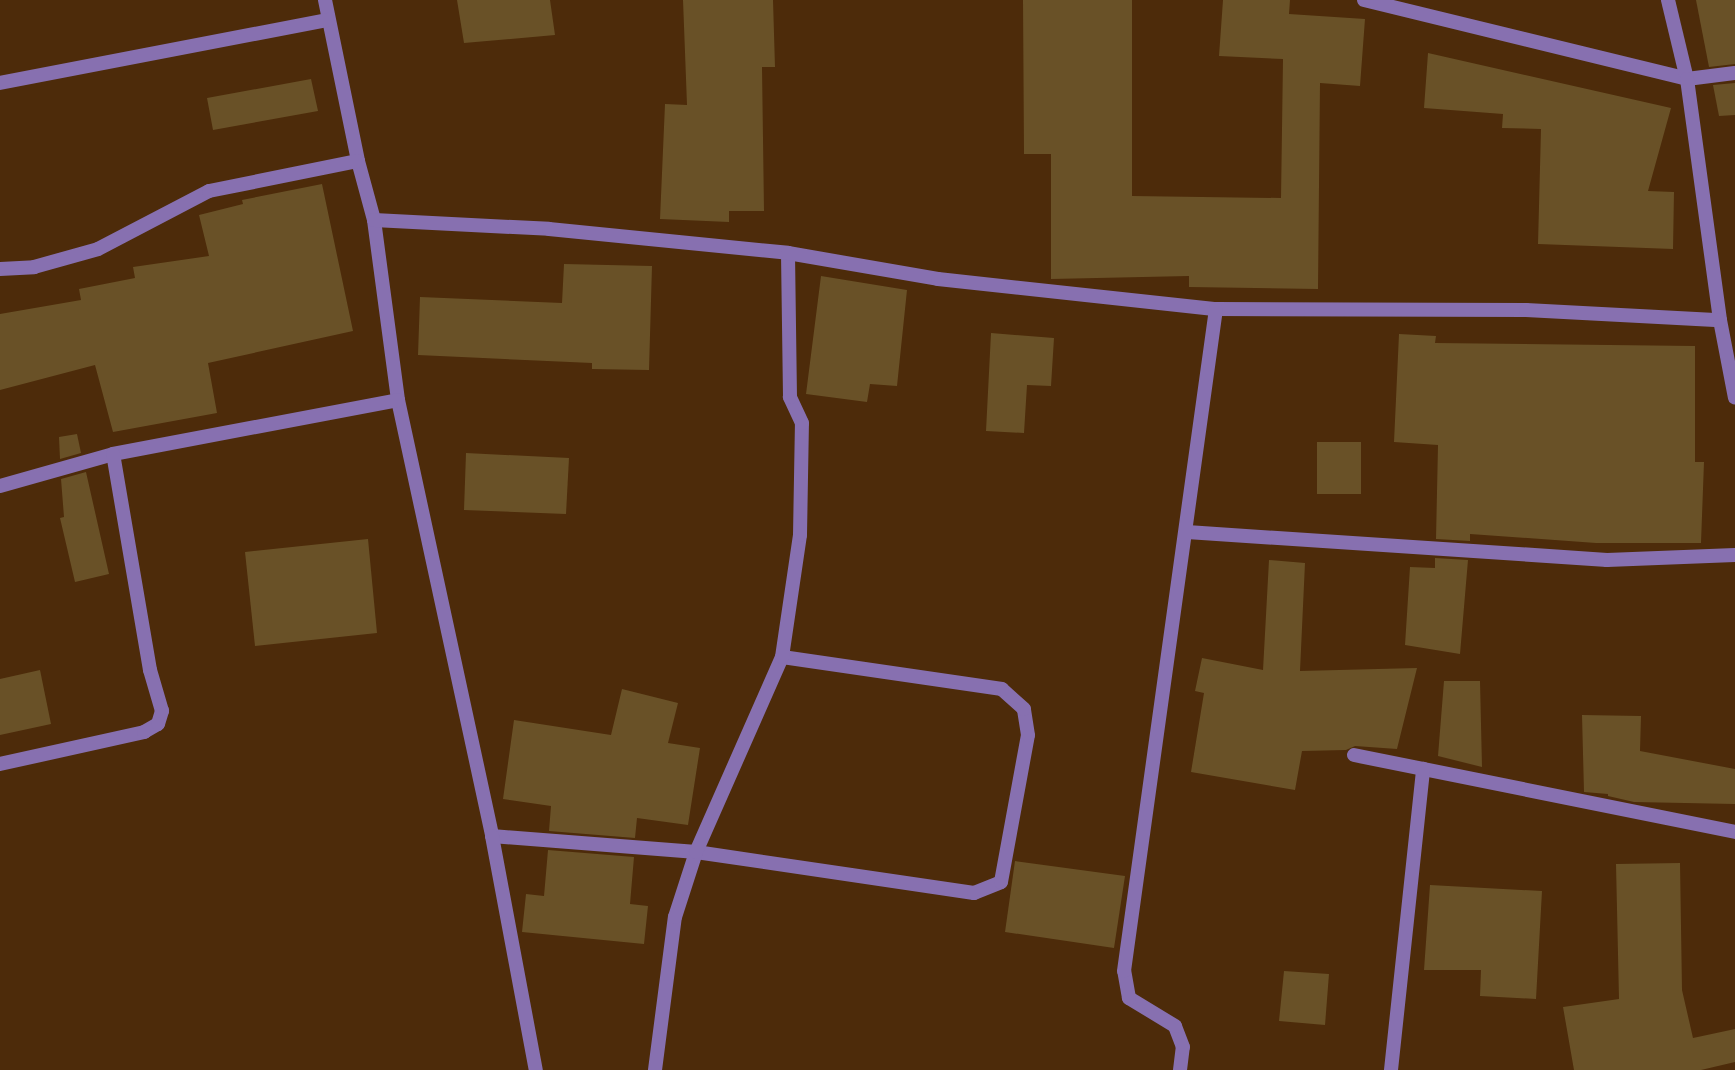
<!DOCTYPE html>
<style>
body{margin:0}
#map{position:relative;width:1735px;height:1070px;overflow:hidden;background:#4d2b0a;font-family:"IBM Plex Sans",sans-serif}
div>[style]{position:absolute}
.building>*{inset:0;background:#695127}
.service>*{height:14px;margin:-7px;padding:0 7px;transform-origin:7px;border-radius:7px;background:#8770b0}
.minor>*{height:14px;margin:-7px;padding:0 7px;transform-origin:7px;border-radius:7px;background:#8770b0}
span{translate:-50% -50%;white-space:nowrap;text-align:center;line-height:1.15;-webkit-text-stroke:5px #4d2b0a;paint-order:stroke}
</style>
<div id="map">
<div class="building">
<i style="clip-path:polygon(457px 0,550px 0,555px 35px,464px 43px)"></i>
<i style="clip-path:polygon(683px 0,773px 0,775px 67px,762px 67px,764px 211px,729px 211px,729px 222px,660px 219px,665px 104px,687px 105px)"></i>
<i style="clip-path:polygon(1023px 0,1132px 0,1132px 196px,1281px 198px,1283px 59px,1219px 56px,1223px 0,1290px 0,1289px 14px,1365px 19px,1360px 86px,1320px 83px,1318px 289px,1189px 287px,1189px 276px,1051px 279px,1051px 154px,1024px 154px)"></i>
<i style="clip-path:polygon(1696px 0,1735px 0,1735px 64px,1709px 67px)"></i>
<i style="clip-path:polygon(1428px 53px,1671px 108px,1648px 191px,1674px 192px,1673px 249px,1538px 244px,1541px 129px,1502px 128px,1503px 114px,1424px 108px)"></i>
<i style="clip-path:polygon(311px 79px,318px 111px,213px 130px,207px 98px)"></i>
<i style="clip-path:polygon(1735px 83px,1735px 115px,1719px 116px,1713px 85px)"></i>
<i style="clip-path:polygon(322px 184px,353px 331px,208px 363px,217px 413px,113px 432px,95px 365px,0 390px,0 314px,81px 300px,79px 289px,135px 278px,133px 267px,209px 256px,199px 215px,243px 204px,242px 200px)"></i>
<i style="clip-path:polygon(564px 264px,652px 266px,649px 370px,592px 369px,592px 363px,418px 355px,420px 297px,562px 303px)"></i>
<i style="clip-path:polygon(821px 276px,907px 290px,897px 386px,870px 384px,867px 402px,806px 394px)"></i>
<i style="clip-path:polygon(991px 333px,1054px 338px,1051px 386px,1027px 385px,1024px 433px,986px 431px)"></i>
<i style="clip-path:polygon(1399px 334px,1436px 336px,1435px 343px,1695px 346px,1695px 462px,1704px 462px,1701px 543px,1596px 543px,1470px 534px,1470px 541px,1436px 539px,1438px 445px,1394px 442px)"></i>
<i style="clip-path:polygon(77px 434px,81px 453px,60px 459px,59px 437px)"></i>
<i style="clip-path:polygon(1317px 442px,1361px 442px,1361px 494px,1317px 494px)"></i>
<i style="clip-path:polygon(466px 453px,569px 458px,566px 514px,464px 510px)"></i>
<i style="clip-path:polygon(86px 472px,109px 574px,75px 582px,60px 518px,64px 517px,61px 479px)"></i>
<i style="clip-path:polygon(368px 539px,377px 633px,255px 646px,245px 552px)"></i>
<i style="clip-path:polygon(1435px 558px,1468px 560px,1460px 654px,1405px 645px,1410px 567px,1435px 568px)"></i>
<i style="clip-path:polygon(1269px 560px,1305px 563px,1300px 671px,1417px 668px,1397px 749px,1355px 746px,1346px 750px,1302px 751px,1295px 790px,1191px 772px,1204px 693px,1195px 691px,1202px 658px,1263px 670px)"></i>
<i style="clip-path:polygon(40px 670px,51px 724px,0 735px,0 679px)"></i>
<i style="clip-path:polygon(1444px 681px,1480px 681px,1482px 767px,1438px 756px)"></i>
<i style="clip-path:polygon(622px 689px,678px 703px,668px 743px,700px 748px,688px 825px,637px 818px,635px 838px,549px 831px,551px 806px,503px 799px,514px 720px,611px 735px)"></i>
<i style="clip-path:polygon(1582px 715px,1641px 716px,1640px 751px,1735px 769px,1735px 804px,1634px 802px,1608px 796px,1608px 794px,1584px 792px)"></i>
<i style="clip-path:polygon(548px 850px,634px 857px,630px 904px,648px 906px,644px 944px,522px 932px,526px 894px,544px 896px)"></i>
<i style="clip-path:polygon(1015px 861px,1125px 876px,1114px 948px,1005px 932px)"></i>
<i style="clip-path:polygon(1680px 863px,1682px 990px,1693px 1038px,1735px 1029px,1735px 1062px,1701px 1070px,1574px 1070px,1563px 1007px,1619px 999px,1616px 864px)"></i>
<i style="clip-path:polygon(1430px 885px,1542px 891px,1536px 999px,1480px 996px,1481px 970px,1424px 970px)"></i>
<i style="clip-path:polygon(1284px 971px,1329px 974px,1325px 1025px,1279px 1021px)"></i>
</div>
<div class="service">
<i style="left:492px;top:836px;width:205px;rotate:4.5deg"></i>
<i style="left:696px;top:852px;width:281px;rotate:8.4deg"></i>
<i style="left:974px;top:893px;width:29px;rotate:-22deg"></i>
<i style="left:1001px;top:882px;width:149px;rotate:-79.6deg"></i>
<i style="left:1028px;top:735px;width:26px;rotate:-99deg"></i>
<i style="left:1024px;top:709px;width:30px;rotate:-138deg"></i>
<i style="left:1002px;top:689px;width:222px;rotate:-171.7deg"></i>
<i style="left:655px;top:1070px;width:154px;rotate:-82.6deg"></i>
<i style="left:675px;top:917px;width:68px;rotate:-72.1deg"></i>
<i style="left:696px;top:852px;width:213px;rotate:-66.2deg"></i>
<i style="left:782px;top:657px;width:123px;rotate:-81.6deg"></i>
<i style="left:800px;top:535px;width:112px;rotate:-89deg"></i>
<i style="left:802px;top:423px;width:29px;rotate:-115deg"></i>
<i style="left:790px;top:397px;width:144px;rotate:-90.8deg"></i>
</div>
<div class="minor">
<i style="left:325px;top:0;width:164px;rotate:78.4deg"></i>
<i style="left:358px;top:161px;width:61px;rotate:74.8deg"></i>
<i style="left:374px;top:220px;width:182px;rotate:82.4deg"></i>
<i style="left:398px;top:400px;width:446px;rotate:77.8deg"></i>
<i style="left:492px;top:836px;width:238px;rotate:79.4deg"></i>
<i style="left:1364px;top:0;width:333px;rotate:13.7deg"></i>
<i style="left:1687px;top:79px;width:48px;rotate:-7.1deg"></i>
<i style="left:1668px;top:0;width:81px;rotate:76.5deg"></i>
<i style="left:1687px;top:79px;width:243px;rotate:82.2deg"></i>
<i style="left:1720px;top:320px;width:79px;rotate:79.1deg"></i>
<i style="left:0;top:83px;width:334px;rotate:-10.9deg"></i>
<i style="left:374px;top:220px;width:175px;rotate:2.9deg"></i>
<i style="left:549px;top:229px;width:240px;rotate:5.7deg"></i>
<i style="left:788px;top:253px;width:152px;rotate:9.8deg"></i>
<i style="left:938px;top:279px;width:280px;rotate:6.2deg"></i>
<i style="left:1216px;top:309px;width:310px;rotate:0.2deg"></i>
<i style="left:1526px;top:310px;width:194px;rotate:3deg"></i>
<i style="left:0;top:269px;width:34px;rotate:-3deg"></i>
<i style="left:34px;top:267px;width:66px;rotate:-15.7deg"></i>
<i style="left:98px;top:249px;width:125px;rotate:-27.6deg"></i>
<i style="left:209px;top:191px;width:152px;rotate:-11.4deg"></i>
<i style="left:0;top:486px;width:117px;rotate:-15.8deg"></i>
<i style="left:113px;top:454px;width:290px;rotate:-10.7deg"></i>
<i style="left:1187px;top:532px;width:421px;rotate:3.8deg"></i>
<i style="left:1607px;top:560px;width:128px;rotate:-2.2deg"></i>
<i style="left:1354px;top:755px;width:389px;rotate:11.4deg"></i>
<i style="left:0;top:764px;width:148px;rotate:-12.5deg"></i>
<i style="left:144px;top:732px;width:16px;rotate:-30deg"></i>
<i style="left:158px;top:724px;width:14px;rotate:-73deg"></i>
<i style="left:162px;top:711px;width:43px;rotate:-106.3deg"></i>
<i style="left:150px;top:670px;width:219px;rotate:-99.7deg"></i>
<i style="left:1180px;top:1070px;width:23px;rotate:-83deg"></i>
<i style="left:1183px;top:1047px;width:22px;rotate:-111deg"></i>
<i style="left:1175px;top:1026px;width:54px;rotate:-148.7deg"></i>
<i style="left:1129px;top:998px;width:27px;rotate:-100deg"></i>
<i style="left:1124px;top:971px;width:668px;rotate:-82.09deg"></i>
<i style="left:1391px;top:1070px;width:303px;rotate:-83.9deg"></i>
</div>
</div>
